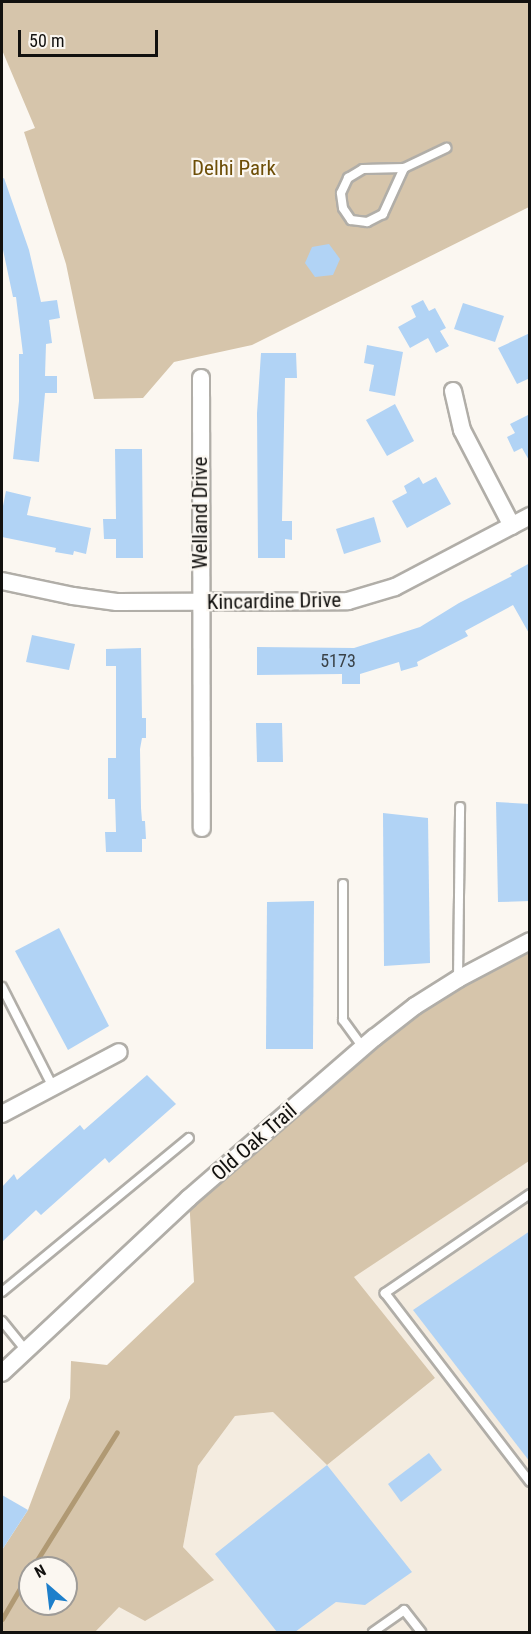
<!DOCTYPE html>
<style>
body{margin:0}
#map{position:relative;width:531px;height:1634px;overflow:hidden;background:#fbf7f1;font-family:"Roboto Condensed",sans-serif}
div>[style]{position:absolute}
.built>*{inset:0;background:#f4ece0}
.green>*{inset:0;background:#d6c5ab}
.stream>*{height:5px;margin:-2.5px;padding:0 2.5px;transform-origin:2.5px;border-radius:2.5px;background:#b09973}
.building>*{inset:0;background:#b1d3f5}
.roads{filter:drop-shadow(2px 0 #b1aea8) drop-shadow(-2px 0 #b1aea8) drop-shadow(0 2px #b1aea8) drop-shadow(0 -2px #b1aea8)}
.lane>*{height:8px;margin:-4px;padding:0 4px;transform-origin:4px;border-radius:4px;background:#fff}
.street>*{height:16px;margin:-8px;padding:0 8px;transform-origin:8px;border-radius:8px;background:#fff}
span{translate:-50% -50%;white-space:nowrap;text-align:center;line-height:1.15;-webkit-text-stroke:4.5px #fbf7f1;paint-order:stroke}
.number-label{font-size:18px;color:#3a4248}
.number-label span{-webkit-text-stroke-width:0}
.park-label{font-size:21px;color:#6d4e07}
.street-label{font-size:21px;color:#12110f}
.frame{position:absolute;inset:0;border:3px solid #12110f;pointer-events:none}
.north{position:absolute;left:18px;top:1556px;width:60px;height:60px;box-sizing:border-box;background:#fbf7f1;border:2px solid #9e9b97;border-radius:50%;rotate:332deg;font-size:16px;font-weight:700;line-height:24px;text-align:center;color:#12110f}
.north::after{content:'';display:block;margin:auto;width:21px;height:27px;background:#1d7fcb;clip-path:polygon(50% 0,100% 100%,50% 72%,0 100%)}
.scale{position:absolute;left:18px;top:30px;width:140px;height:27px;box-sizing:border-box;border:3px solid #12110f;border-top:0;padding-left:8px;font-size:18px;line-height:21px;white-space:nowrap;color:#12110f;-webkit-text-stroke:4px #fbf7f1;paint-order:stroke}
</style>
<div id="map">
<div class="built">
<i style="clip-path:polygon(529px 1161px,529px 1632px,95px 1632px,119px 1606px,213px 1580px,183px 1547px,198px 1466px,235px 1416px,273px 1412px,435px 1379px,353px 1277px)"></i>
</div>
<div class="green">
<i style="clip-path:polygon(2px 2px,529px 2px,529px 207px,252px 345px,174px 362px,143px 398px,94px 399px,66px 264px,24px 132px,35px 128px,2px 50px)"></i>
<i style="clip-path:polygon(evenodd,529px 941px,529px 1161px,354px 1277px,435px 1378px,327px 1465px,273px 1412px,235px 1416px,198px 1466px,183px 1547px,214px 1580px,145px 1621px,119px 1607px,95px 1632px,2px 1632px,2px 1550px,28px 1510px,70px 1398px,71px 1361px,107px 1365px,194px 1282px,189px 1198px,374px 1038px,529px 941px,30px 1568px,66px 1568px,66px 1604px,30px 1604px,30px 1568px)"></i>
</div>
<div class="stream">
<i style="left:32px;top:1568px;width:160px;rotate:-58deg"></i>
<i style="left:2px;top:1619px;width:56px;rotate:-59.7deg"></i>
</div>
<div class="building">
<i style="clip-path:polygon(4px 178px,29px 250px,41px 302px,57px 300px,60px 318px,49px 320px,52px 343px,46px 344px,45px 376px,57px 376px,57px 393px,45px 393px,39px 462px,13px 459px,19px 401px,19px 354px,23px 354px,16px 297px,13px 297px,2px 245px,2px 179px)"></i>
<i style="clip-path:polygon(329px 244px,340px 259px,333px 275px,315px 277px,305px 263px,312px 247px)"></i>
<i style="clip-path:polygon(423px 300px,429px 311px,435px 308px,446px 328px,440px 331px,449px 346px,436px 353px,428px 338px,410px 348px,398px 327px,416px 317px,411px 306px)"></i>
<i style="clip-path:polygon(463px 303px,504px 316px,495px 342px,454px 329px)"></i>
<i style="clip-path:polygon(530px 333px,530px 378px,517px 384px,498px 348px)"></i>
<i style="clip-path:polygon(367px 345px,403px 352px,395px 396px,369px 391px,374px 365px,364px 363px)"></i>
<i style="clip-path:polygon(261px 353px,296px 353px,297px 378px,285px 378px,282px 521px,292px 521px,292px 540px,285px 539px,285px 558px,258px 558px,257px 413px)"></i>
<i style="clip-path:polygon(395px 404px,414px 441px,387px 456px,366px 420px)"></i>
<i style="clip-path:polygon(530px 414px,530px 462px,522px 448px,514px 452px,507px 437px,515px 433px,510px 424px)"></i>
<i style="clip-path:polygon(115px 449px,142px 449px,143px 558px,116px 558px,116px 539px,104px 539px,103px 519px,116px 519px)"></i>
<i style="clip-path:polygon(419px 477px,423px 484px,436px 477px,451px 504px,407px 528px,392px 501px,407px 493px,404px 486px)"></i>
<i style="clip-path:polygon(6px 491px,31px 497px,27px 515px,91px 528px,86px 554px,74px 551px,73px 555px,55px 552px,56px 548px,2px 537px,2px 511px)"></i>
<i style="clip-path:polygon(374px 517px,381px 542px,344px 554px,336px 529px)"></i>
<i style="clip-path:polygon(530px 563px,530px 635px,513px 605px,465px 631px,468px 636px,417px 662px,418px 666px,401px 671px,399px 662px,360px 674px,360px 684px,342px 684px,342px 674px,257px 675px,257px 647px,354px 648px,420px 627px,459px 603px,512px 576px,510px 574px)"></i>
<i style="clip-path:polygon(32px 635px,75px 644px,69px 670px,26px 662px)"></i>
<i style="clip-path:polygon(141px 648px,142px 718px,146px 718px,146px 738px,142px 738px,140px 749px,141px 808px,142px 821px,145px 821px,146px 839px,142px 839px,142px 852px,106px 852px,105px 832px,116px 832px,115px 799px,108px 799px,108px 758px,116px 758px,116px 666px,106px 666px,106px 649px)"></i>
<i style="clip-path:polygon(256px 723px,282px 723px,283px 762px,257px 762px)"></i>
<i style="clip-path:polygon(496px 802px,530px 804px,530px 901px,498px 902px)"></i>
<i style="clip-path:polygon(383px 813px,428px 818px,430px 963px,384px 966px)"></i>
<i style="clip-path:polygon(314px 901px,313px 1049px,266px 1049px,267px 902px)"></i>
<i style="clip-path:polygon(59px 928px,109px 1026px,68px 1050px,15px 951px)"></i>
<i style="clip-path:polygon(147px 1075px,176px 1104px,109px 1163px,105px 1158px,41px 1215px,36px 1210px,2px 1242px,2px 1187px,14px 1174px,17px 1180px,80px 1125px,84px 1130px)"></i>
<i style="clip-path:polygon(530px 1231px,530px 1462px,413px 1310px)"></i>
<i style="clip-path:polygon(429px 1453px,442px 1470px,401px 1502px,388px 1484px)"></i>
<i style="clip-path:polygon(327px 1465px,412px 1572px,365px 1605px,336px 1602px,295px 1632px,277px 1632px,215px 1554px)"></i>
<i style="clip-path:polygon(2px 1495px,28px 1510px,2px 1550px)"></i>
</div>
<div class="roads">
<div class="lane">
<i style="left:404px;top:168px;width:51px;rotate:114.5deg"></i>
<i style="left:383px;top:214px;width:18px;rotate:153deg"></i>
<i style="left:367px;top:222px;width:16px;rotate:-173deg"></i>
<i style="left:351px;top:220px;width:14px;rotate:-124deg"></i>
<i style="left:343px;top:208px;width:15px;rotate:-98deg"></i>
<i style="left:341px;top:193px;width:17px;rotate:-65deg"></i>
<i style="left:348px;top:178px;width:17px;rotate:-31deg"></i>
<i style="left:363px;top:169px;width:41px;rotate:-1.4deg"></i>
<i style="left:404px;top:168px;width:47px;rotate:-25.5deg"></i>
<i style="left:343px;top:884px;width:136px;rotate:90deg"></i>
<i style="left:343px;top:1020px;width:34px;rotate:54deg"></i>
<i style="left:458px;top:978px;width:171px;rotate:-89.3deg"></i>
<i style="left:2px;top:987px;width:112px;rotate:63deg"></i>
<i style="left:530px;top:1194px;width:176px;rotate:145.7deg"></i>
<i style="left:385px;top:1293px;width:238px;rotate:52.5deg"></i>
<i style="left:2px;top:1292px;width:242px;rotate:-39.5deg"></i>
<i style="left:2px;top:1321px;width:38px;rotate:51deg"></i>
<i style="left:373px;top:1632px;width:38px;rotate:-35deg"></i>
<i style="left:404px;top:1610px;width:28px;rotate:52deg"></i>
</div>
<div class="street">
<i style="left:201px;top:378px;width:450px;rotate:89.9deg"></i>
<i style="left:453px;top:391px;width:40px;rotate:77deg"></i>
<i style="left:462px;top:430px;width:108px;rotate:62.5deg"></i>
<i style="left:2px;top:581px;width:73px;rotate:11.9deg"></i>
<i style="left:73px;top:596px;width:44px;rotate:7.8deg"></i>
<i style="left:117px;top:602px;width:231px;rotate:-0.2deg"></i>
<i style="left:348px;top:601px;width:49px;rotate:-16.6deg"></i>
<i style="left:395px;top:587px;width:153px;rotate:-27.7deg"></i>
<i style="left:2px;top:1114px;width:132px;rotate:-27.9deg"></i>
<i style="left:2px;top:1373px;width:256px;rotate:-43.1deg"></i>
<i style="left:189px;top:1198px;width:245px;rotate:-40.9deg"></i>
<i style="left:374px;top:1038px;width:52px;rotate:-38deg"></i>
<i style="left:415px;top:1006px;width:51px;rotate:-32.1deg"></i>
<i style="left:458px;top:979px;width:81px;rotate:-27.8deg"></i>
</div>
</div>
<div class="number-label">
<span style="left:338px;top:661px">5173</span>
</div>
<div class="park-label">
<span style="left:234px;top:168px">Delhi Park</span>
</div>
<div class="street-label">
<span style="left:200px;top:513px;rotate:-90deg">Welland Drive</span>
<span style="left:274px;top:601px;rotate:-1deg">Kincardine Drive</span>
<span style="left:254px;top:1142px;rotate:-41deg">Old Oak Trail</span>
</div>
<div class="frame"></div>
<div class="north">N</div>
<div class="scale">50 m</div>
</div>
